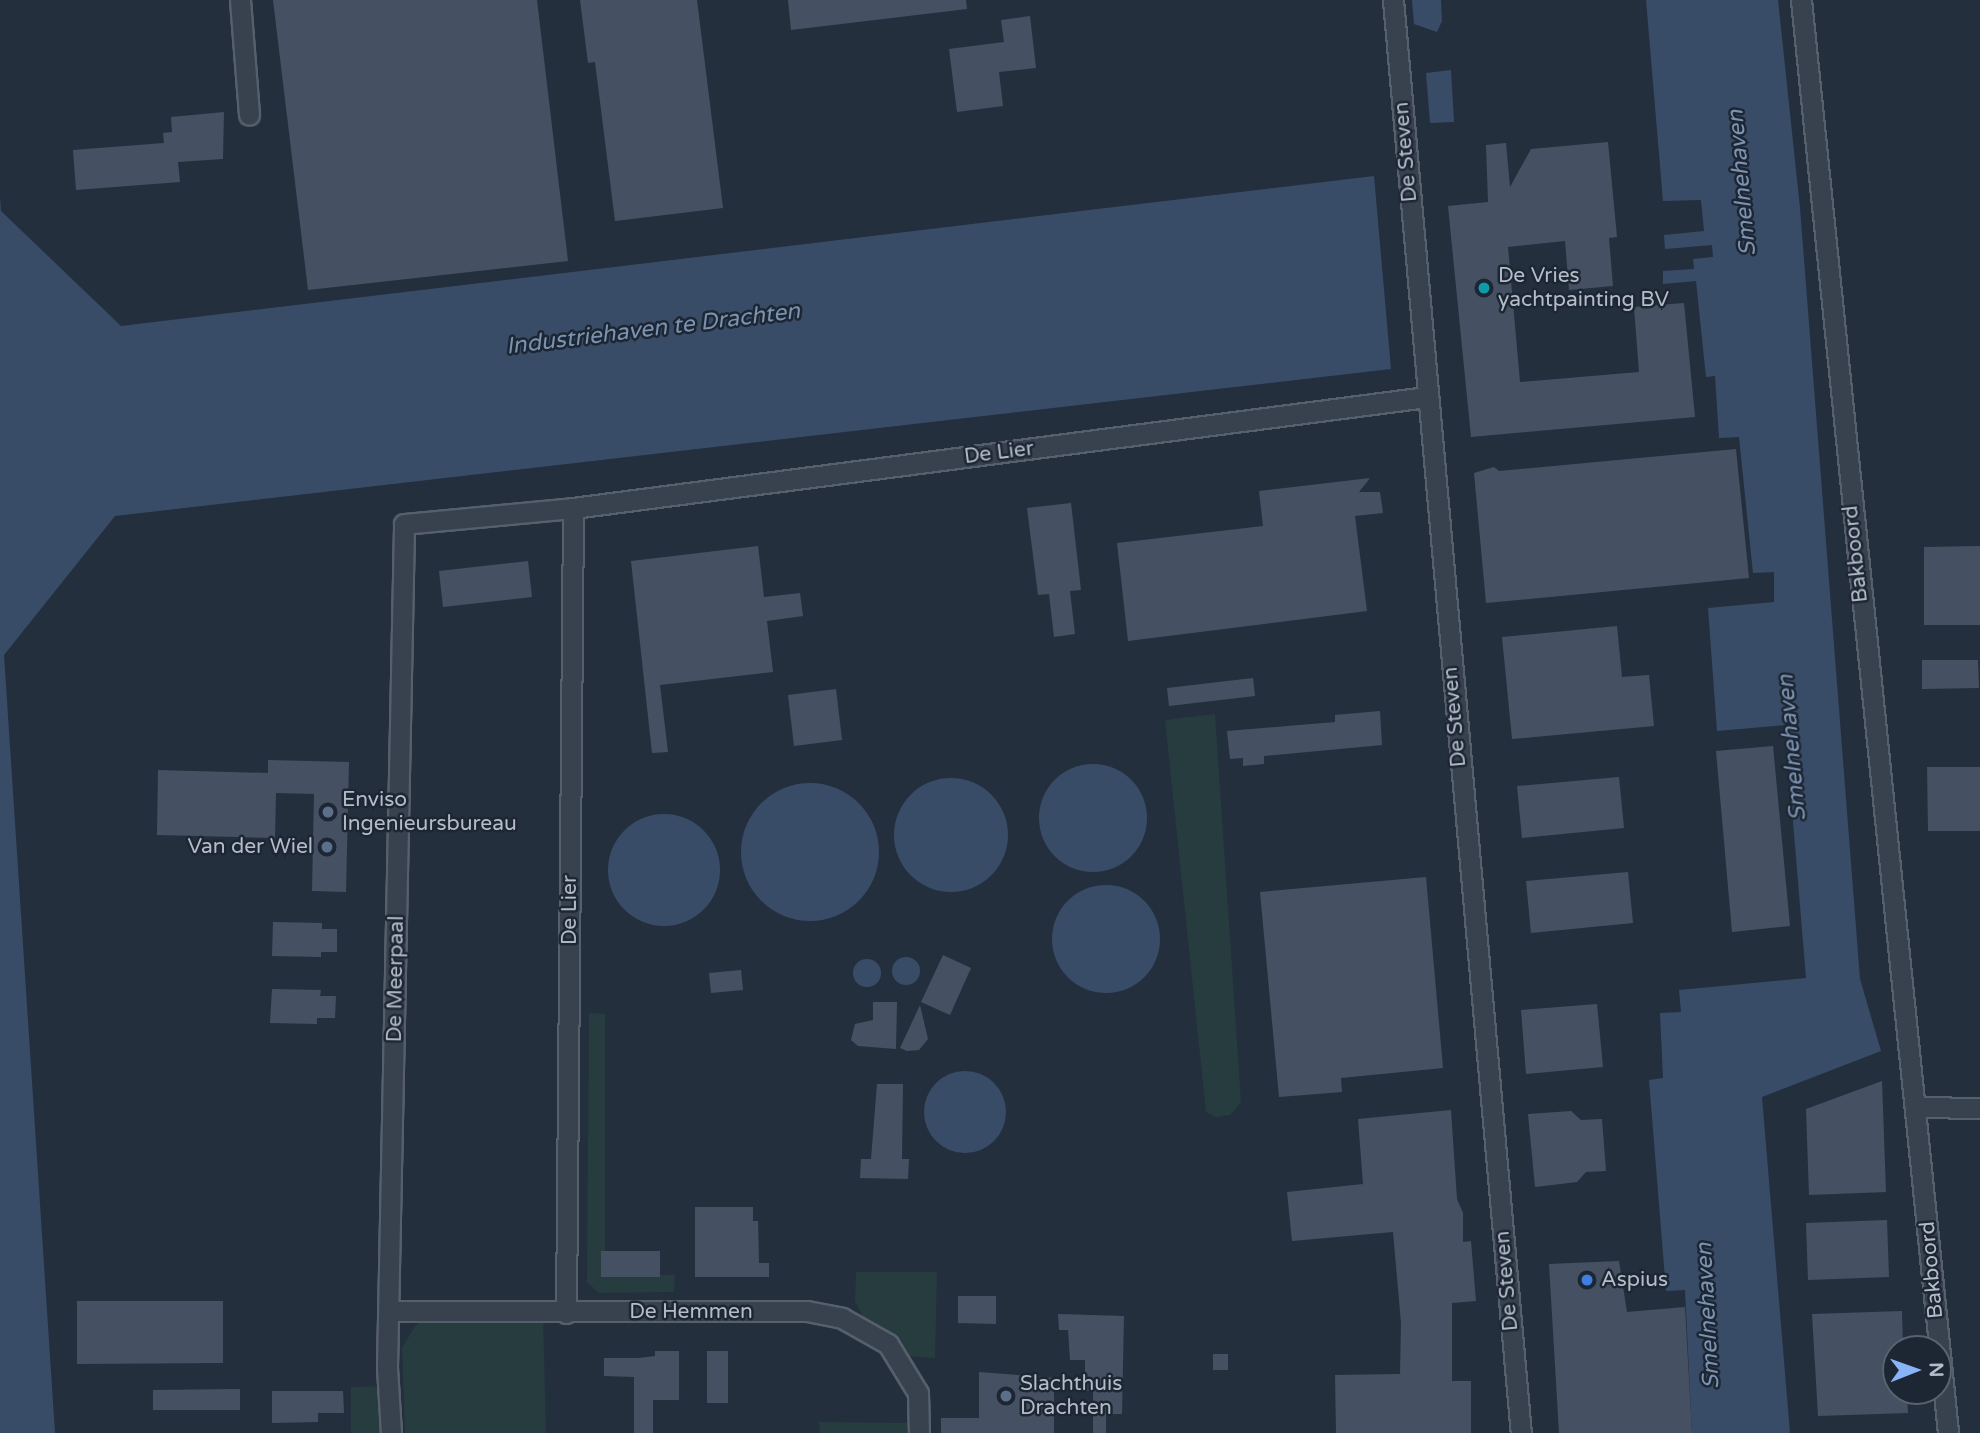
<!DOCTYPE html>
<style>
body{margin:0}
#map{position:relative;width:1980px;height:1433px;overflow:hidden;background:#242f3e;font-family:"Varela Round",sans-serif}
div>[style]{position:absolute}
.green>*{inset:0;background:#263c3f}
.water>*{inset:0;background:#394c67}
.round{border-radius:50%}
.building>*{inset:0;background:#455162}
.roads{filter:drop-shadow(2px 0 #565f6c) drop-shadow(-2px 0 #565f6c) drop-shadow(0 2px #565f6c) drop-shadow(0 -2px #565f6c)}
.street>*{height:19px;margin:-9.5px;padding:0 9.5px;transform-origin:9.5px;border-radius:9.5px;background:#38414e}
.dots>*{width:19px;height:19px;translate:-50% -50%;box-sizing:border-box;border:4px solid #1d2633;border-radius:50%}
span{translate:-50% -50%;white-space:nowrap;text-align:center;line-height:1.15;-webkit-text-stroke:5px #1d2633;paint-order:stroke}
.street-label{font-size:21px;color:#b4bcc9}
.poi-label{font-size:21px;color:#b4bcc9}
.left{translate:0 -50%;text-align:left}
.right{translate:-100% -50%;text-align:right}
.water-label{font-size:23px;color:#7c92b1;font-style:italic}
.north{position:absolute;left:1882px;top:1335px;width:70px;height:70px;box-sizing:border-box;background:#1d2633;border:2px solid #59626f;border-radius:50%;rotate:89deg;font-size:19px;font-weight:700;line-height:28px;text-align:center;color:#b4bcc9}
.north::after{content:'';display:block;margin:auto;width:24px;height:32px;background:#8ab4f8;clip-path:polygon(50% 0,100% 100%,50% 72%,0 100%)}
</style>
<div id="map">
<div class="green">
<i style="clip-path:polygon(1215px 714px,1241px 1102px,1230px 1115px,1215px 1117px,1206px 1112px,1165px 720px)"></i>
<i style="clip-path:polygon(589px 1013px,605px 1014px,605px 1252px,617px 1275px,675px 1275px,674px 1292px,599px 1293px,587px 1282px)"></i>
<i style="clip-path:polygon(856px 1272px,937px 1272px,935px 1358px,908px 1356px,883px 1329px,863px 1317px,855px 1301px)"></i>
<i style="clip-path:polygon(543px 1315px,546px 1433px,405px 1433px,402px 1348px,415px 1326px,425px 1320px)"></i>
<i style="clip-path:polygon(383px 1386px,385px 1433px,351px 1433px,351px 1387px)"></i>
<i style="clip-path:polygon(819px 1422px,909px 1423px,909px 1433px,820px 1433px)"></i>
</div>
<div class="water">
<i style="clip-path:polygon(1412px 0,1441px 0,1442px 21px,1437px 32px,1414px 24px)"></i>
<i style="clip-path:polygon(1646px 0,1778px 0,1800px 208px,1860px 979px,1881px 1051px,1762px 1097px,1790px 1433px,1692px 1433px,1685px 1290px,1666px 1291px,1649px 1080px,1663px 1078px,1660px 1013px,1681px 1012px,1679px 990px,1806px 978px,1785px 725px,1717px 731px,1708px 608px,1774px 602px,1774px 572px,1753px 573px,1739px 437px,1719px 438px,1715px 376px,1706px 377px,1696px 281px,1663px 284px,1663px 271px,1694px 269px,1693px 259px,1713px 257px,1712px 245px,1665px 249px,1664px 235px,1704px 231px,1701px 200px,1663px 201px)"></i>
<i style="clip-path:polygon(1451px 70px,1454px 122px,1430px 123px,1426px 73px)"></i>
<i style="clip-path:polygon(1374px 176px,1391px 369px,115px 516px,4px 655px,55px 1433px,0 1433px,0 197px,1px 211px,121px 326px)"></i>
<i class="round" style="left:1039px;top:764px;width:108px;height:108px"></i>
<i class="round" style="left:894px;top:778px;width:114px;height:114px"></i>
<i class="round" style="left:741px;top:783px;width:138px;height:138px"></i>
<i class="round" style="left:608px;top:814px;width:112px;height:112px"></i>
<i class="round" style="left:1052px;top:885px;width:108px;height:108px"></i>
<i class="round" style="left:892px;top:957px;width:28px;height:28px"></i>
<i class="round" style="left:853px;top:959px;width:28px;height:28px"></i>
<i class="round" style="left:924px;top:1071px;width:82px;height:82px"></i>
</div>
<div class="building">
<i style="clip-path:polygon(273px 0,537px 0,568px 261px,308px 290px)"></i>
<i style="clip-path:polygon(580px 0,697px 0,723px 208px,615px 221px,595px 62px,588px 63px)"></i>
<i style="clip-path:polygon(788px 0,966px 0,967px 9px,791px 30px)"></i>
<i style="clip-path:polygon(1030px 16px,1036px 68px,999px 72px,1003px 106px,957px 112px,949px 49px,1004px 42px,1001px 20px)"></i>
<i style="clip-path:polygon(224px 112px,223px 159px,178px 162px,180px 182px,76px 190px,73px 150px,164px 143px,163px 133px,172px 132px,171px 117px)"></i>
<i style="clip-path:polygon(1608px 142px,1617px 237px,1609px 238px,1613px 286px,1569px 290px,1565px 241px,1508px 247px,1520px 382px,1639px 372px,1634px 307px,1684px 303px,1695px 417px,1471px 437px,1448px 206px,1488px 202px,1486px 145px,1506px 143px,1510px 187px,1531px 149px)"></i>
<i style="clip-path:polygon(1736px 449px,1749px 578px,1486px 603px,1474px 473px,1494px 467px,1499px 471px)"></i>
<i style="clip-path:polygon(1370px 478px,1359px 492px,1380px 492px,1383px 513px,1355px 516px,1367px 611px,1128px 641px,1117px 543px,1263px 526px,1259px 491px)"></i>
<i style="clip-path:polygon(1071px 503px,1081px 590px,1070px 591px,1075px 634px,1054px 637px,1049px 594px,1038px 595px,1027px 508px)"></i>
<i style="clip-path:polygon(758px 546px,764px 597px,800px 593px,803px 616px,767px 621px,773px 672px,660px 685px,668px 752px,652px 753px,631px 561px)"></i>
<i style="clip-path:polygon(1980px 546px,1980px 625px,1924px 625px,1924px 547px)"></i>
<i style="clip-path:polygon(528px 561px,532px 597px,443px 607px,439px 571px)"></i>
<i style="clip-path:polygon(1617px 626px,1622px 677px,1649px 675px,1654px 726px,1512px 739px,1502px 637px)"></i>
<i style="clip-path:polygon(1922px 660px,1978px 660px,1979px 688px,1922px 689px)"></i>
<i style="clip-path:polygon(1253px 678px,1255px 696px,1169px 706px,1167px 688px)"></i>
<i style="clip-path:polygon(836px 689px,842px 740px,794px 746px,788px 695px)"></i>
<i style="clip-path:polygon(1380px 711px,1382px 745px,1264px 756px,1264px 764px,1243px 766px,1243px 758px,1230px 759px,1227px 731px,1335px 722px,1335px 715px)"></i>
<i style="clip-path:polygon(1773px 746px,1790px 926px,1732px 932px,1716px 751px)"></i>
<i style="clip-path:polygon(268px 760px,349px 762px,346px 892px,312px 891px,314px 794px,276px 793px,275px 838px,157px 835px,158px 770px,268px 773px)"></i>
<i style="clip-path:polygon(1927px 767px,1980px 767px,1980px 831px,1928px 831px)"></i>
<i style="clip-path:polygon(1619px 777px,1624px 828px,1522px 838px,1517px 786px)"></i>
<i style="clip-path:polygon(1628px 872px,1633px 923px,1531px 933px,1526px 881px)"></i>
<i style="clip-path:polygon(1426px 877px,1443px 1068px,1341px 1078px,1342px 1092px,1279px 1097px,1260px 892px)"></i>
<i style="clip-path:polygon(273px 922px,322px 923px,322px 929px,337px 929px,337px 952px,321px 952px,321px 957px,272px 956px)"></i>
<i style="clip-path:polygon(943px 955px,971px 968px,950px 1015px,921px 1002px)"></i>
<i style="clip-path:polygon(741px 970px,743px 990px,711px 993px,709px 973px)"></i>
<i style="clip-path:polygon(272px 989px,321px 990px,320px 996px,336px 996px,335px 1018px,317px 1018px,317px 1024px,270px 1023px)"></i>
<i style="clip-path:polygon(873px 1002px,897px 1002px,896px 1049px,858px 1046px,851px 1040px,855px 1024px,873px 1020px)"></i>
<i style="clip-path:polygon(1597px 1004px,1603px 1067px,1526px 1074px,1521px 1010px)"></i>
<i style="clip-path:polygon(920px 1005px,928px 1039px,919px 1050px,907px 1051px,900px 1048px)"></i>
<i style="clip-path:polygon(1882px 1081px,1886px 1192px,1809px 1195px,1806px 1109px)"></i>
<i style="clip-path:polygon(877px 1084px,903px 1084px,902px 1159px,909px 1159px,908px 1179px,860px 1178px,861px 1159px,871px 1159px)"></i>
<i style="clip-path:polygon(1451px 1110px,1457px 1199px,1463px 1213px,1463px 1242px,1471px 1241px,1476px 1301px,1452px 1303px,1452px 1381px,1471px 1381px,1471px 1433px,1336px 1433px,1335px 1375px,1400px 1374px,1401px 1323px,1393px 1232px,1292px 1241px,1287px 1192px,1363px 1184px,1358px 1119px)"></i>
<i style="clip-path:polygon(1571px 1111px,1581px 1120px,1602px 1119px,1606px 1171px,1586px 1172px,1577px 1182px,1535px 1187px,1528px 1114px)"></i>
<i style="clip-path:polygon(695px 1207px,753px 1207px,753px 1221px,758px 1221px,759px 1263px,769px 1263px,769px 1277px,695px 1277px)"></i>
<i style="clip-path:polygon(1887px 1220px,1889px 1277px,1808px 1280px,1806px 1223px)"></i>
<i style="clip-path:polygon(601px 1251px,660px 1251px,660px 1277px,601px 1277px)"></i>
<i style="clip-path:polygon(1619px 1261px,1627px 1312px,1685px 1307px,1692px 1433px,1559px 1433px,1549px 1264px)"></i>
<i style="clip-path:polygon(958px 1296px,996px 1296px,996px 1324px,958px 1323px)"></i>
<i style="clip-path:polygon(77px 1301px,223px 1301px,223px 1363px,77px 1364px)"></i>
<i style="clip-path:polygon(1902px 1311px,1903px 1349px,1896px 1349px,1896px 1391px,1907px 1391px,1908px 1413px,1818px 1416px,1812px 1314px)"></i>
<i style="clip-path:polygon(1058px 1314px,1124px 1316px,1122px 1414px,1106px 1414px,1106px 1433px,1093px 1433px,1093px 1391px,1085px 1391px,1085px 1360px,1070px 1360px,1068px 1330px,1059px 1330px)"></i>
<i style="clip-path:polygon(655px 1351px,679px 1351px,679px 1400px,653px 1400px,653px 1433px,634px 1433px,634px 1377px,604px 1376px,604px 1358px,639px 1358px,655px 1356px)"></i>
<i style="clip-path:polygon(707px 1351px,728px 1351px,728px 1403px,707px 1403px)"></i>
<i style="clip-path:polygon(1213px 1354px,1228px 1354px,1228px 1370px,1213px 1370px)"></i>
<i style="clip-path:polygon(979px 1372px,1054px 1378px,1054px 1433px,941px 1433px,941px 1418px,979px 1418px)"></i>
<i style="clip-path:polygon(240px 1389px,240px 1410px,153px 1410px,153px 1390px)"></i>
<i style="clip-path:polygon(272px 1391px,343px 1391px,344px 1413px,318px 1413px,318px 1422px,272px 1423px)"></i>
</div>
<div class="roads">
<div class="street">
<i style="left:240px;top:0;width:115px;rotate:85.5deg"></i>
<i style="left:1393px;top:0;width:1439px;rotate:84.9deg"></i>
<i style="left:1801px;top:0;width:1441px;rotate:84.14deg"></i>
<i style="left:1917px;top:1107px;width:63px;rotate:0.9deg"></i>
<i style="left:389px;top:1311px;width:418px"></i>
<i style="left:807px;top:1311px;width:36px;rotate:11deg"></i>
<i style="left:842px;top:1318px;width:53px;rotate:29.5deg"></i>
<i style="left:888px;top:1344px;width:57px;rotate:58.5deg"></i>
<i style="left:918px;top:1393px;width:40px;rotate:88.6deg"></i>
<i style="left:566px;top:1313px;width:805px;rotate:-89.5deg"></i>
<i style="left:391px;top:1433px;width:66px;rotate:-93.5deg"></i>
<i style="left:387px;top:1367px;width:843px;rotate:-88.84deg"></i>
<i style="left:404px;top:524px;width:170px;rotate:-5.4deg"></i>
<i style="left:573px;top:508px;width:860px;rotate:-7.41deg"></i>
</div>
</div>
<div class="dots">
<i style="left:1484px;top:288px;background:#0f9aa8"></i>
<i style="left:328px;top:812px;background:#5c6f8a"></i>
<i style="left:327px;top:847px;background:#5c6f8a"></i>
<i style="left:1587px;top:1280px;background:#3f7fe0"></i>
<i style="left:1006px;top:1396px;background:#5c6f8a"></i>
</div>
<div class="street-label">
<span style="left:1406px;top:152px;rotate:-95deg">De Steven</span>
<span style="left:999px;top:453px;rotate:-7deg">De Lier</span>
<span style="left:1856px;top:554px;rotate:-96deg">Bakboord</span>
<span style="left:1455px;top:717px;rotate:-95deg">De Steven</span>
<span style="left:570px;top:910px;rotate:-90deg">De Lier</span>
<span style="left:396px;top:979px;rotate:-89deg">De Meerpaal</span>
<span style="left:1932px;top:1270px;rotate:-95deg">Bakboord</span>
<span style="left:1507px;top:1281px;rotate:-95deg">De Steven</span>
<span style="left:691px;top:1312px">De Hemmen</span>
</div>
<div class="poi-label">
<span class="left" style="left:1498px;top:288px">De Vries<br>yachtpainting BV</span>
<span class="left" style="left:342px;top:812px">Enviso<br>Ingenieursbureau</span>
<span class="right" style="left:313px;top:847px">Van der Wiel</span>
<span class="left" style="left:1601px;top:1280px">Aspius</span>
<span class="left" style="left:1020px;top:1396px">Slachthuis<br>Drachten</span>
</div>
<div class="water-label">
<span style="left:1742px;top:183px;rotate:-95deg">Smelnehaven</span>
<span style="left:653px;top:329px;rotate:-7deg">Industriehaven te Drachten</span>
<span style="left:1792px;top:748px;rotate:-95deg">Smelnehaven</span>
<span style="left:1708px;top:1316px;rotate:-93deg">Smelnehaven</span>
</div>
<div class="north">N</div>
</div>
